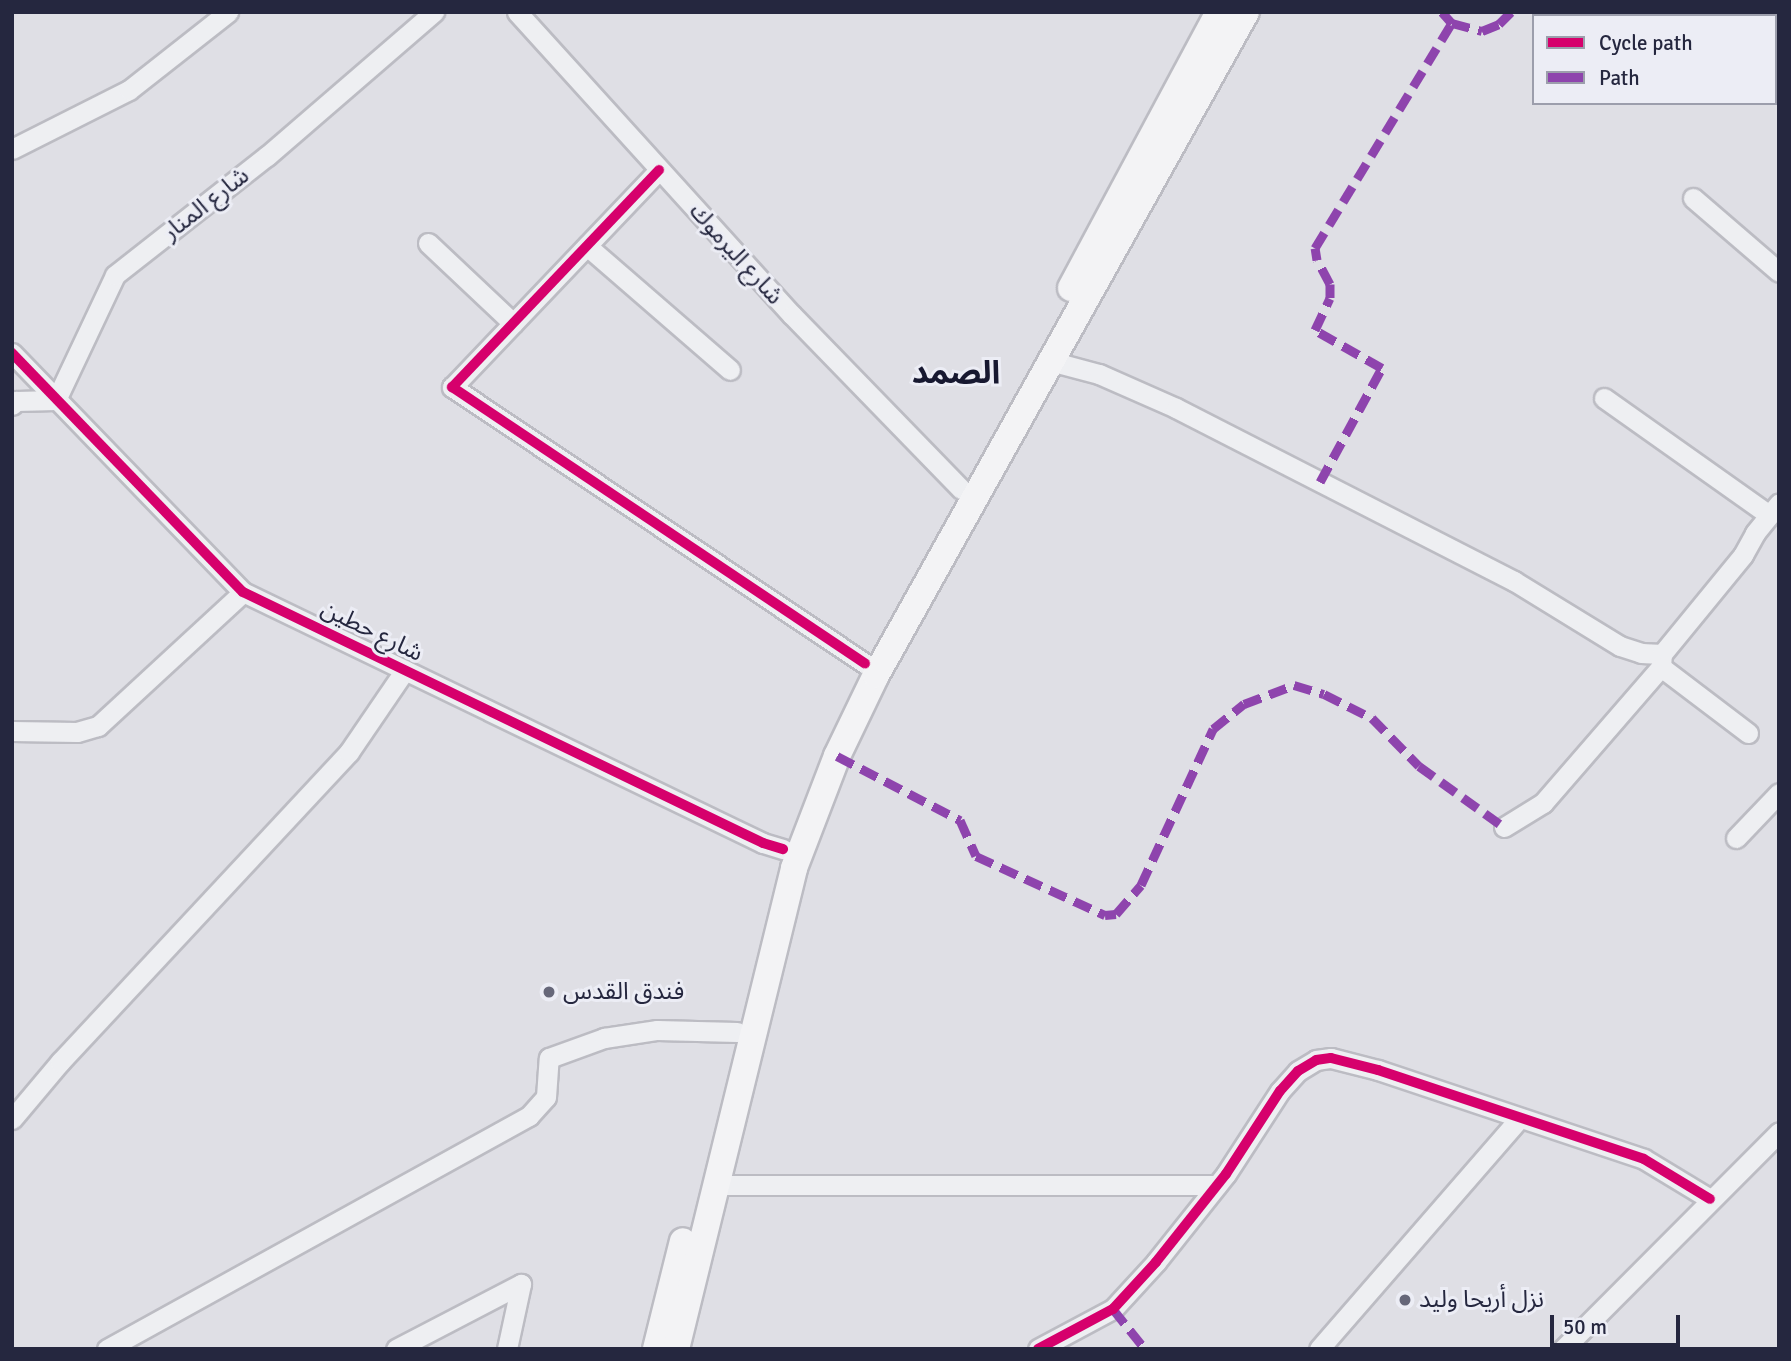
<!DOCTYPE html>
<meta charset="utf-8">
<style>
body{margin:0}
#map{position:relative;width:1791px;height:1361px;overflow:hidden;background:#dfdfe5;font-family:Signika,"Noto Sans Arabic",sans-serif}
div>[style]{position:absolute}
.roads{filter:drop-shadow(2px 0 #bcbcc3) drop-shadow(-2px 0 #bcbcc3) drop-shadow(0 2px #bcbcc3) drop-shadow(0 -2px #bcbcc3)}
.minor>*{height:19px;margin:-9.5px;padding:0 9.5px;transform-origin:9.5px;border-radius:9.5px;background:#eeeff2}
.secondary>*{height:26px;margin:-13px;padding:0 13px;transform-origin:13px;border-radius:13px;background:#f3f3f5}
.quiet>*{height:9px;margin-top:-4.5px;transform-origin:0;background:repeating-linear-gradient(90deg,#8e44ad 0 18px,transparent 0 27px)}
.cycleway>*{height:10px;margin:-5px;padding:0 5px;transform-origin:5px;border-radius:5px;background:#d6006c}
.dots>*{width:19px;height:19px;translate:-50% -50%;box-sizing:border-box;border:4px solid #ecedf5;border-radius:50%}
span{translate:-50% -50%;white-space:nowrap;text-align:center;line-height:1.15;-webkit-text-stroke:6px #ecedf5;paint-order:stroke}
.street-label{font-size:24px;color:#25273f}
.poi-label{font-size:24px;color:#25273f}
.left{translate:0 -50%;text-align:left}
.district-label{font-size:32px;color:#171830;font-weight:700}
.frame{position:absolute;inset:0;border:14px solid #25273f;pointer-events:none}
.legend{position:absolute;left:1532px;top:14px;width:245px;height:91px;box-sizing:border-box;background:#ecedf5;border:2px solid #9c9eac;margin:0;padding:9px 12px;list-style:none;font-size:21px;color:#25273f}
.legend li{display:flex;align-items:center;gap:14px;height:35px}
.legend b{width:35px;border:2px solid #9c9eac}
.scale{position:absolute;left:1550px;top:1315px;width:130px;height:32px;box-sizing:border-box;border:4px solid #25273f;border-top:0;padding-left:9px;font-size:21px;line-height:24px;white-space:nowrap;color:#25273f;-webkit-text-stroke:5px #ecedf5;paint-order:stroke}
</style>
<div id="map">
<div class="roads">
<div class="minor">
<i style="left:517px;top:12px;width:409px;rotate:47.8deg"></i>
<i style="left:792px;top:315px;width:243px;rotate:45.8deg"></i>
<i style="left:1629px;top:12px;width:4px;rotate:63deg"></i>
<i style="left:12px;top:149px;width:131px;rotate:-26.8deg"></i>
<i style="left:129px;top:90px;width:126px;rotate:-38.2deg"></i>
<i style="left:659px;top:170px;width:300px;rotate:133.6deg"></i>
<i style="left:452px;top:387px;width:497px;rotate:33.8deg"></i>
<i style="left:1693px;top:198px;width:113px;rotate:40.7deg"></i>
<i style="left:428px;top:243px;width:117px;rotate:43.3deg"></i>
<i style="left:587px;top:246px;width:189px;rotate:40.9deg"></i>
<i style="left:12px;top:353px;width:332px;rotate:46deg"></i>
<i style="left:243px;top:592px;width:577px;rotate:25.77deg"></i>
<i style="left:763px;top:843px;width:21px;rotate:17deg"></i>
<i style="left:1050px;top:361px;width:51px;rotate:14.9deg"></i>
<i style="left:1099px;top:374px;width:84px;rotate:23.8deg"></i>
<i style="left:1176px;top:408px;width:380px;rotate:27.1deg"></i>
<i style="left:1514px;top:581px;width:124px;rotate:31.5deg"></i>
<i style="left:1620px;top:646px;width:22px;rotate:18deg"></i>
<i style="left:1641px;top:653px;width:21px;rotate:3deg"></i>
<i style="left:1604px;top:398px;width:202px;rotate:35.3deg"></i>
<i style="left:12px;top:405px;width:6px;rotate:-45deg"></i>
<i style="left:16px;top:401px;width:40px;rotate:-1.4deg"></i>
<i style="left:56px;top:400px;width:138px;rotate:-64.7deg"></i>
<i style="left:115px;top:275px;width:193px;rotate:-38.1deg"></i>
<i style="left:267px;top:156px;width:221px;rotate:-40.8deg"></i>
<i style="left:12px;top:731px;width:65px;rotate:0.9deg"></i>
<i style="left:77px;top:732px;width:22px;rotate:-16deg"></i>
<i style="left:98px;top:726px;width:197px;rotate:-42.7deg"></i>
<i style="left:1748px;top:733px;width:109px;rotate:-142.8deg"></i>
<i style="left:1661px;top:667px;width:13px;rotate:-86deg"></i>
<i style="left:1662px;top:654px;width:128px;rotate:-50.7deg"></i>
<i style="left:1743px;top:555px;width:25px;rotate:-61deg"></i>
<i style="left:1755px;top:533px;width:38px;rotate:-51deg"></i>
<i style="left:1504px;top:827px;width:46px;rotate:-31.6deg"></i>
<i style="left:1543px;top:803px;width:180px;rotate:-49.1deg"></i>
<i style="left:1736px;top:838px;width:62px;rotate:-46.3deg"></i>
<i style="left:12px;top:1119px;width:75px;rotate:-49.9deg"></i>
<i style="left:60px;top:1062px;width:424px;rotate:-47deg"></i>
<i style="left:349px;top:752px;width:99px;rotate:-55.7deg"></i>
<i style="left:715px;top:1185px;width:502px"></i>
<i style="left:107px;top:1349px;width:482px;rotate:-28.9deg"></i>
<i style="left:529px;top:1116px;width:25px;rotate:-48deg"></i>
<i style="left:546px;top:1097px;width:39px;rotate:-86deg"></i>
<i style="left:549px;top:1058px;width:59px;rotate:-20deg"></i>
<i style="left:604px;top:1038px;width:54px;rotate:-8.6deg"></i>
<i style="left:657px;top:1030px;width:80px;rotate:1.4deg"></i>
<i style="left:396px;top:1349px;width:141px;rotate:-27.5deg"></i>
<i style="left:521px;top:1284px;width:66px;rotate:102.2deg"></i>
<i style="left:1038px;top:1349px;width:85px;rotate:-28.1deg"></i>
<i style="left:1113px;top:1309px;width:64px;rotate:-47.5deg"></i>
<i style="left:1156px;top:1262px;width:112px;rotate:-51.5deg"></i>
<i style="left:1226px;top:1174px;width:99px;rotate:-57deg"></i>
<i style="left:1280px;top:1091px;width:27px;rotate:-48deg"></i>
<i style="left:1298px;top:1071px;width:21px;rotate:-31deg"></i>
<i style="left:1316px;top:1060px;width:15px;rotate:-8deg"></i>
<i style="left:1331px;top:1058px;width:49px;rotate:14.3deg"></i>
<i style="left:1378px;top:1070px;width:280px;rotate:18.5deg"></i>
<i style="left:1644px;top:1159px;width:77px;rotate:31.2deg"></i>
<i style="left:1319px;top:1349px;width:306px;rotate:-49deg"></i>
<i style="left:1563px;top:1349px;width:306px;rotate:-45.1deg"></i>
</div>
<div class="secondary">
<i style="left:1071px;top:288px;width:313px;rotate:-61.8deg"></i>
<i style="left:656px;top:1349px;width:111px;rotate:-76deg"></i>
<i style="left:676px;top:1349px;width:495px;rotate:-76.2deg"></i>
<i style="left:794px;top:868px;width:120px;rotate:-69deg"></i>
<i style="left:837px;top:756px;width:90px;rotate:-64.3deg"></i>
<i style="left:876px;top:675px;width:759px;rotate:-60.84deg"></i>
</div>
</div>
<div class="quiet">
<i style="left:1442px;top:12px;width:15px;rotate:48deg"></i>
<i style="left:1452px;top:23px;width:31px;rotate:15deg"></i>
<i style="left:1482px;top:31px;width:18px;rotate:-22deg"></i>
<i style="left:1499px;top:24px;width:17px;rotate:-45deg"></i>
<i style="left:1320px;top:482px;width:130px;rotate:-61.5deg"></i>
<i style="left:1382px;top:368px;width:77px;rotate:-150.4deg"></i>
<i style="left:1315px;top:330px;width:35px;rotate:-65deg"></i>
<i style="left:1330px;top:298px;width:14px;rotate:-90deg"></i>
<i style="left:1330px;top:284px;width:27px;rotate:-118deg"></i>
<i style="left:1317px;top:260px;width:12px;rotate:-99deg"></i>
<i style="left:1315px;top:248px;width:263px;rotate:-58.7deg"></i>
<i style="left:837px;top:756px;width:139px;rotate:27.5deg"></i>
<i style="left:960px;top:820px;width:39px;rotate:66deg"></i>
<i style="left:976px;top:856px;width:142px;rotate:24.6deg"></i>
<i style="left:1105px;top:915px;width:11px;rotate:-5deg"></i>
<i style="left:1116px;top:914px;width:38px;rotate:-49deg"></i>
<i style="left:1141px;top:885px;width:172px;rotate:-65.2deg"></i>
<i style="left:1213px;top:729px;width:40px;rotate:-39deg"></i>
<i style="left:1244px;top:704px;width:53px;rotate:-20.8deg"></i>
<i style="left:1294px;top:685px;width:31px;rotate:17deg"></i>
<i style="left:1324px;top:694px;width:54px;rotate:26.6deg"></i>
<i style="left:1372px;top:718px;width:67px;rotate:45.6deg"></i>
<i style="left:1419px;top:766px;width:105px;rotate:35.7deg"></i>
<i style="left:1113px;top:1309px;width:51px;rotate:51.3deg"></i>
</div>
<div class="cycleway">
<i style="left:659px;top:170px;width:300px;rotate:133.6deg"></i>
<i style="left:452px;top:387px;width:497px;rotate:33.8deg"></i>
<i style="left:12px;top:353px;width:332px;rotate:46deg"></i>
<i style="left:243px;top:592px;width:577px;rotate:25.77deg"></i>
<i style="left:763px;top:843px;width:21px;rotate:17deg"></i>
<i style="left:1038px;top:1349px;width:85px;rotate:-28.1deg"></i>
<i style="left:1113px;top:1309px;width:64px;rotate:-47.5deg"></i>
<i style="left:1156px;top:1262px;width:112px;rotate:-51.5deg"></i>
<i style="left:1226px;top:1174px;width:99px;rotate:-57deg"></i>
<i style="left:1280px;top:1091px;width:27px;rotate:-48deg"></i>
<i style="left:1298px;top:1071px;width:21px;rotate:-31deg"></i>
<i style="left:1316px;top:1060px;width:15px;rotate:-8deg"></i>
<i style="left:1331px;top:1058px;width:49px;rotate:14.3deg"></i>
<i style="left:1378px;top:1070px;width:280px;rotate:18.5deg"></i>
<i style="left:1644px;top:1159px;width:77px;rotate:31.2deg"></i>
</div>
<div class="dots">
<i style="left:549px;top:992px;background:#666779"></i>
<i style="left:1405px;top:1300px;background:#666779"></i>
</div>
<div class="street-label">
<span style="left:206px;top:204px;rotate:-38deg">شارع المنار</span>
<span style="left:736px;top:254px;rotate:48deg">شارع اليرموك</span>
<span style="left:372px;top:631px;rotate:26deg">شارع حطين</span>
</div>
<div class="poi-label">
<span class="left" style="left:563px;top:992px">فندق القدس</span>
<span class="left" style="left:1419px;top:1300px">نزل أريحا وليد</span>
</div>
<div class="district-label">
<span style="left:956px;top:373px">الصمد</span>
</div>
<div class="frame"></div>
<ul class="legend">
<li><b style="height:9px;background:#d6006c"></b>Cycle path</li>
<li><b style="height:9px;background:#8e44ad"></b>Path</li>
</ul>
<div class="scale">50 m</div>
</div>
